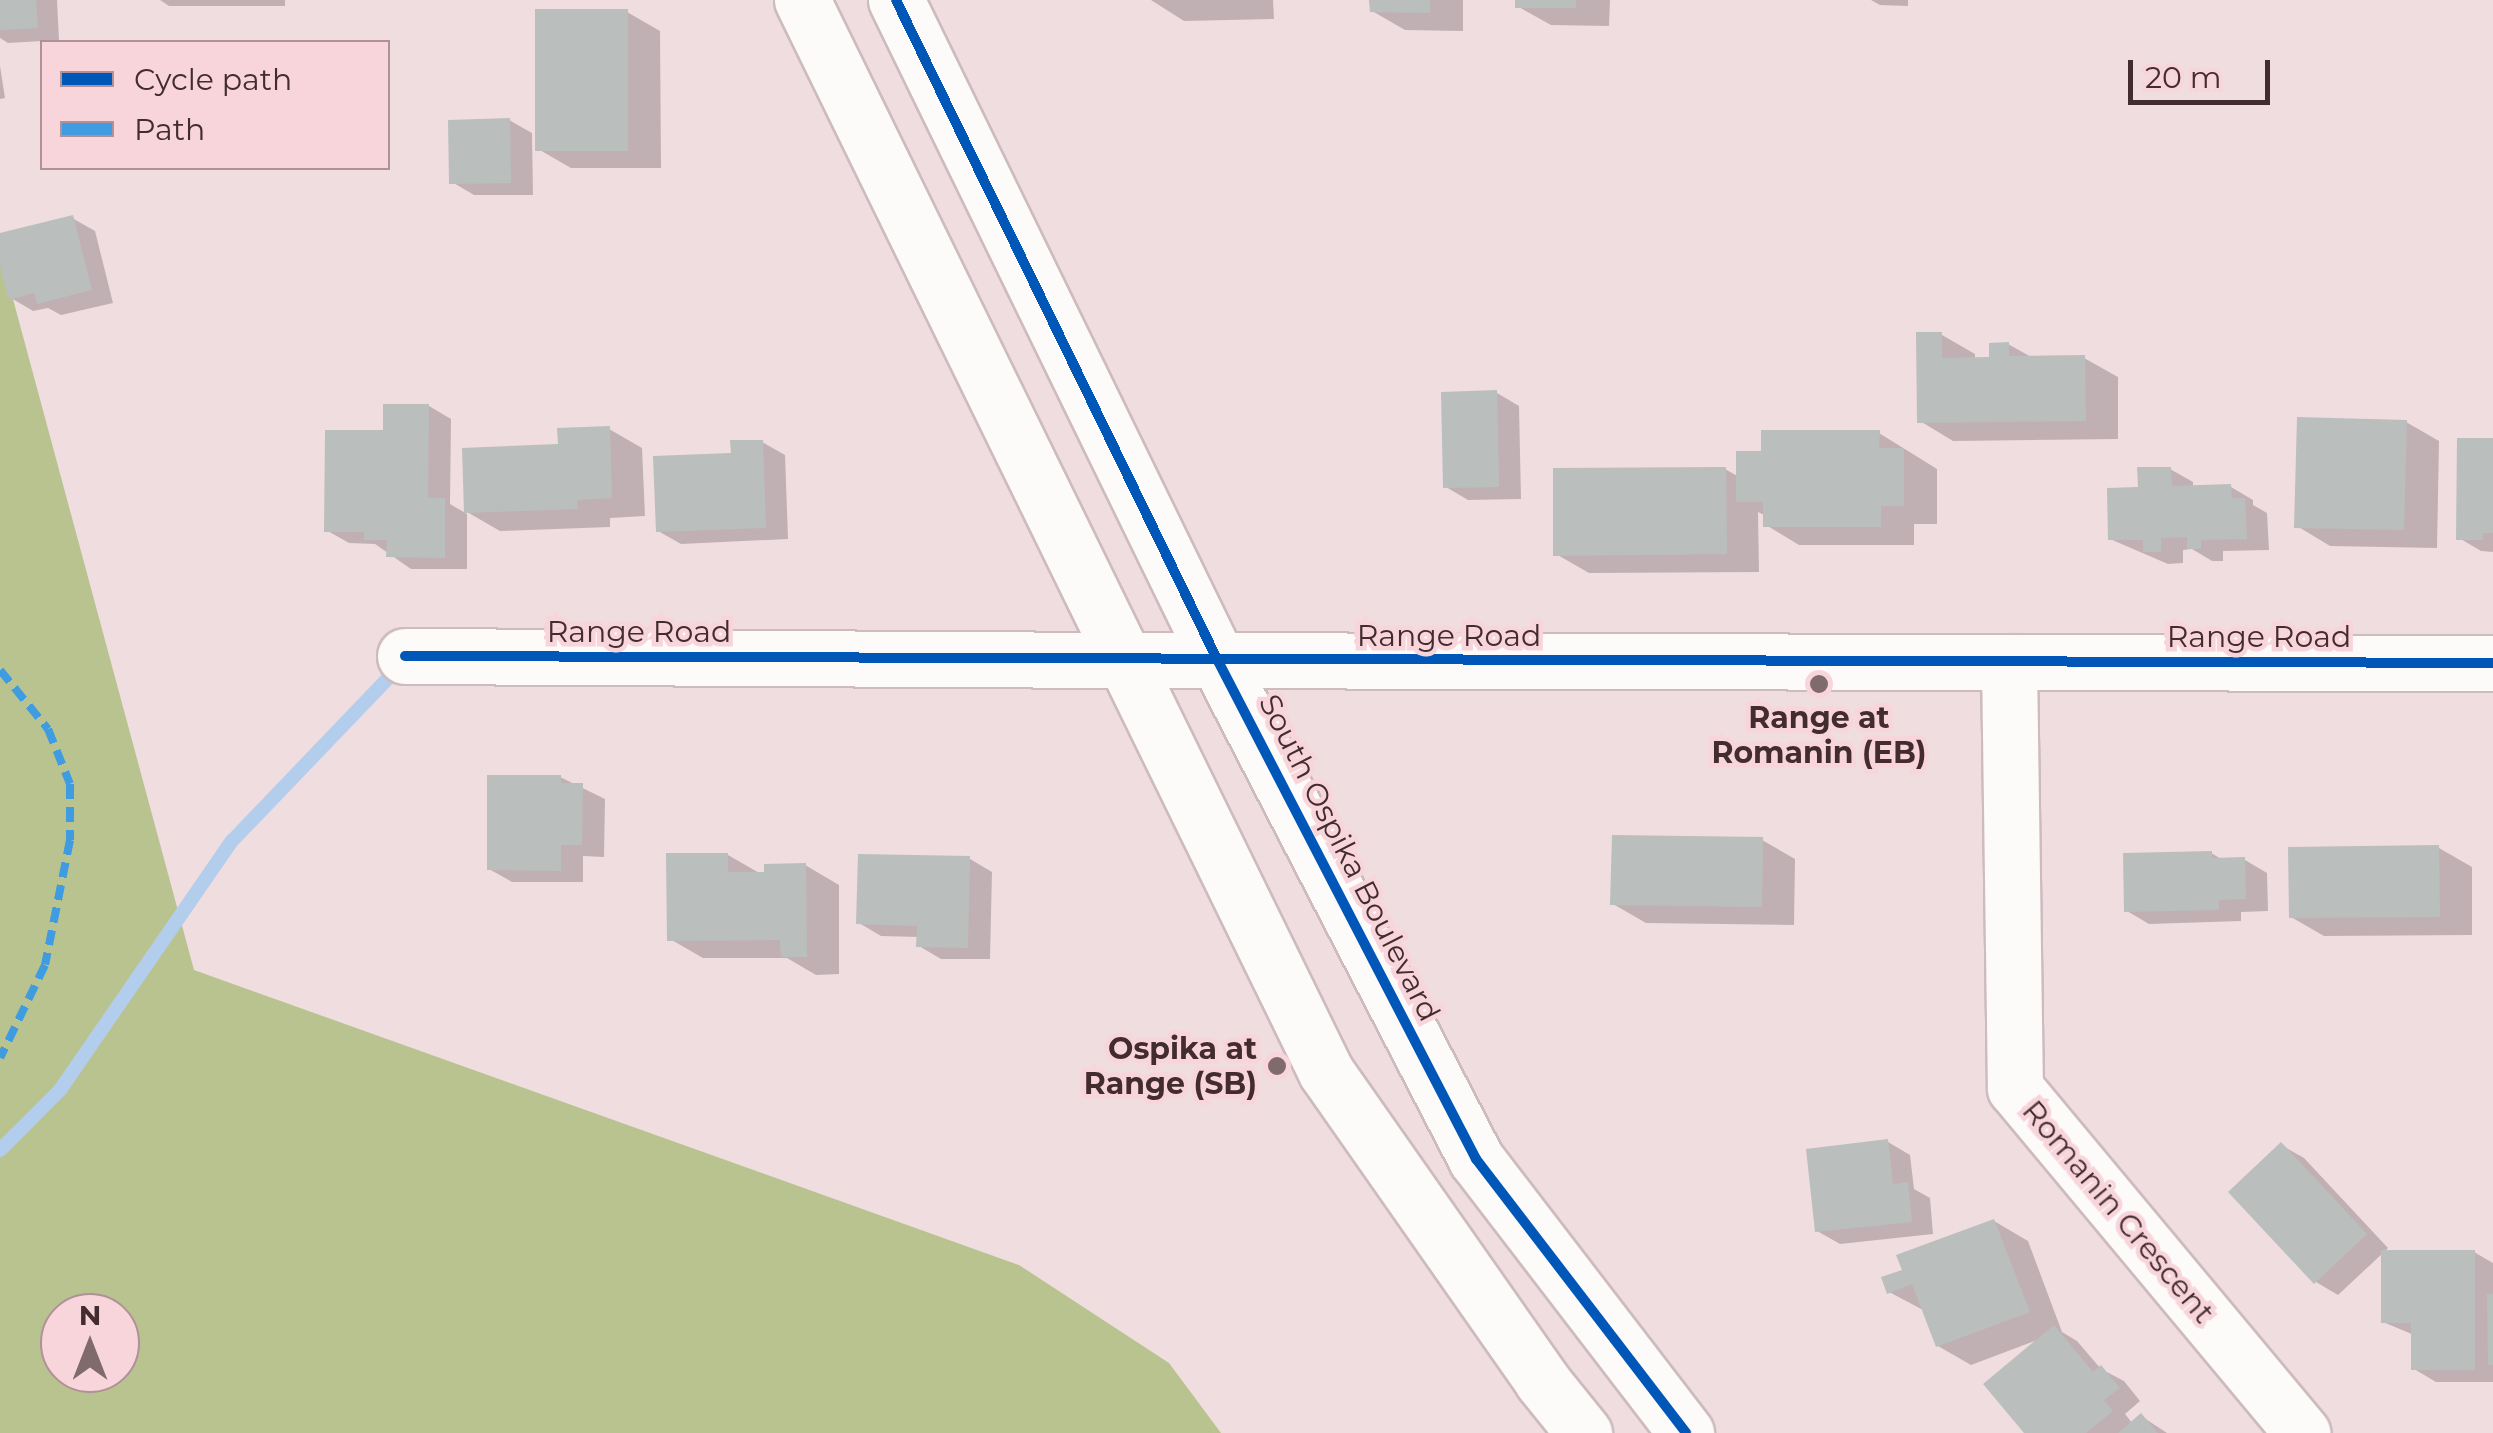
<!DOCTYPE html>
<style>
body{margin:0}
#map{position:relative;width:2493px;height:1433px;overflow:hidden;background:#f0dde0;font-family:Montserrat,sans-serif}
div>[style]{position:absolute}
.forest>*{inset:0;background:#b9c390}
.shadow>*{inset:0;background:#0003}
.stream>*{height:14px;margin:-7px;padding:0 7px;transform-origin:7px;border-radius:7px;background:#b2ceec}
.building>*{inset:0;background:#babebd}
.roads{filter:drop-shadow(2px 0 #cdbbbe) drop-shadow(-2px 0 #cdbbbe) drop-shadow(0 2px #cdbbbe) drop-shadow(0 -2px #cdbbbe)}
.street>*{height:55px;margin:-27.5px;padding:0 27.5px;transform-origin:27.5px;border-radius:27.5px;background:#fdfafa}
.secondary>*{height:55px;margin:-27.5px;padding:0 27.5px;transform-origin:27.5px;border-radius:27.5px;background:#fdfafa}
.quiet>*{height:8px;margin-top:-4px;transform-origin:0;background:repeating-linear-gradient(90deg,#3f9ce1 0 15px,transparent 0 23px)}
.cycleway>*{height:10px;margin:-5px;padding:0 5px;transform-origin:5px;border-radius:5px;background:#0057b8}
.dots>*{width:28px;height:28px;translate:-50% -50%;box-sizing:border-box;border:5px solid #f8d5db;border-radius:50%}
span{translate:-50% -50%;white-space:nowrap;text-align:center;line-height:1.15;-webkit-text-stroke:9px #f8d5db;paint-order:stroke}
.street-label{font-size:30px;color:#422c30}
.poi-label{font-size:30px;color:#422c30;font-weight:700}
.right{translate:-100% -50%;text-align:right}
.legend{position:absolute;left:40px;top:40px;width:350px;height:130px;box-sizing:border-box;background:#f8d5db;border:2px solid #af9197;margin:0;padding:12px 18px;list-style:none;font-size:30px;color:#422c30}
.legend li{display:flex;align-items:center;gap:20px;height:50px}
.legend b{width:50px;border:2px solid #af9197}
.north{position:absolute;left:40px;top:1293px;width:100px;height:100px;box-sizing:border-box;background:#f8d5db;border:2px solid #af9197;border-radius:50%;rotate:0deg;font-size:28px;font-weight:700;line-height:40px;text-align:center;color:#422c30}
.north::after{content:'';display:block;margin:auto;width:35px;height:45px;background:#7f6a6e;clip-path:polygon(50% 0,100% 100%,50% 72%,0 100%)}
.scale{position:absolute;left:2128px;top:60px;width:142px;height:45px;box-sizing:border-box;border:5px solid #422c30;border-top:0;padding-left:12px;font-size:30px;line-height:35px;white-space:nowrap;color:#422c30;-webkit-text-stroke:8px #f8d5db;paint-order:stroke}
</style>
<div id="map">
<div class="forest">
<i style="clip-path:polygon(evenodd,0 251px,194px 970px,1019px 1265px,1169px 1363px,1221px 1433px,0 1433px,0 251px,60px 1313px,120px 1313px,120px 1373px,60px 1373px,60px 1313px)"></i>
</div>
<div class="shadow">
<i style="clip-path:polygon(0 0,57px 0,59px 40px,8px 43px,0 38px)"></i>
<i style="clip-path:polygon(160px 0,285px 0,285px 6px,169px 6px)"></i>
<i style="clip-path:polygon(1273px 0,1274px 19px,1184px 21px,1151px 0)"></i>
<i style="clip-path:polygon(1372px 0,1463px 0,1463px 31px,1405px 30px,1372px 11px)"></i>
<i style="clip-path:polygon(1517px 0,1610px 0,1609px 26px,1551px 25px,1517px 6px)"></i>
<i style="clip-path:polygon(1871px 0,1908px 0,1908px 6px,1880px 5px)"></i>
<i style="clip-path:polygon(627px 12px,660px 31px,661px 168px,571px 168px,538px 149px)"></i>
<i style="clip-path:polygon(0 66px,5px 98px,0 99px)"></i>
<i style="clip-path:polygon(509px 120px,532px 133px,533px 195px,474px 195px,452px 182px)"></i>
<i style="clip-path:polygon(72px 218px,95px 231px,113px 303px,61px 315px,48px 308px,33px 311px,11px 298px,0 235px)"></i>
<i style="clip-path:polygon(1942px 335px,1975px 354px,1975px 360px,1991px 359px,2008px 344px,2033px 358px,2084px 358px,2118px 377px,2118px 439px,1953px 441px,1920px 421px)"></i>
<i style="clip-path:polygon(1497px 393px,1519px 406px,1521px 499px,1468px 500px,1446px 487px)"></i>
<i style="clip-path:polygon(429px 406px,451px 419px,450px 504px,467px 514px,464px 450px,561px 446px,609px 429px,642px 448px,645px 516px,610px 518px,610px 527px,500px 531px,467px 512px,467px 569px,411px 569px,375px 544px,349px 543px,326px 530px,386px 433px)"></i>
<i style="clip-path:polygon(2406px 422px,2439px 441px,2437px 548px,2330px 546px,2297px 526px)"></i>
<i style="clip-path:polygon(1879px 433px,1937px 469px,1937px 524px,1914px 524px,1914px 545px,1799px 545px,1766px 525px,1766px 516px,1758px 512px,1759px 572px,1589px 573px,1556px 554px,1725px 469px,1739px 477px)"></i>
<i style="clip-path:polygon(2493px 440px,2493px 552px,2481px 551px,2459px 538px)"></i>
<i style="clip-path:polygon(762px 442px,785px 455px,788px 539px,681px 544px,658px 531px,733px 455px)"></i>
<i style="clip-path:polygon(2170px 469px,2193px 482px,2193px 488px,2231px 487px,2253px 500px,2253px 505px,2267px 513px,2269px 550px,2223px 551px,2223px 561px,2212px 561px,2192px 549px,2183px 550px,2183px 563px,2168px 564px,2110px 539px,2140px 490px)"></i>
<i style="clip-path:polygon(560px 777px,605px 799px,604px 857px,583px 856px,583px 882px,512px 882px,489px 869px)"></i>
<i style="clip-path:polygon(1762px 840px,1795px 859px,1794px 925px,1646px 923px,1613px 904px)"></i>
<i style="clip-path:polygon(2439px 848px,2472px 867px,2472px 935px,2324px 936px,2291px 917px)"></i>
<i style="clip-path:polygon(2211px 853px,2223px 860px,2245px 860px,2267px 873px,2268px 911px,2241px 912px,2241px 921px,2149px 924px,2127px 911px)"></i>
<i style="clip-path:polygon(728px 855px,761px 874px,805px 865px,839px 885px,839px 974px,816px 975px,787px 958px,703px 958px,670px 939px)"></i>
<i style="clip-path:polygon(970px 859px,992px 872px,990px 959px,941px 959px,919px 946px,919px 937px,881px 936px,859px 923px)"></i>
<i style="clip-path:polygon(1888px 1142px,1910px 1155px,1914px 1189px,1930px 1198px,1933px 1234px,1840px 1244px,1817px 1231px)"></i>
<i style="clip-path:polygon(2281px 1145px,2304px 1158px,2388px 1248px,2384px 1252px,2474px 1252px,2493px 1263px,2493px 1382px,2436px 1382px,2414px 1369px,2414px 1335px,2383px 1322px,2383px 1253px,2338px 1295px,2316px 1282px)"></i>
<i style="clip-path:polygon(1994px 1221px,2028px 1241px,2062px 1332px,2077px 1341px,2101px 1369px,2124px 1381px,2140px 1401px,2125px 1414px,2133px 1424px,2141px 1416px,2167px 1433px,2027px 1433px,2040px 1339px,1971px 1365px,1938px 1346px,1925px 1311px,1889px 1292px,1905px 1272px)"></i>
</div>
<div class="stream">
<i style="left:0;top:1150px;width:85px;rotate:-45deg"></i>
<i style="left:60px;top:1090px;width:303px;rotate:-55.4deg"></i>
<i style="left:232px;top:841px;width:243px;rotate:-46.2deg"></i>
</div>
<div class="building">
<i style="clip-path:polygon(0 0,36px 0,38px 28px,0 30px)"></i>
<i style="clip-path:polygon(1369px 0,1430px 0,1430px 13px,1370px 12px)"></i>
<i style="clip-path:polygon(1515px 0,1576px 0,1576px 8px,1515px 8px)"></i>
<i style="clip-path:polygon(535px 9px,628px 9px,628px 151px,535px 151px)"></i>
<i style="clip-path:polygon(510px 118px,511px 183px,449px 184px,448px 120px)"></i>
<i style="clip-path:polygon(73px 215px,92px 290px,37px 304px,34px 293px,9px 300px,0 266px,0 233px)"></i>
<i style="clip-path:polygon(1916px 332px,1942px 332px,1942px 358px,1989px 357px,1989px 343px,2009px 342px,2009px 356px,2085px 355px,2086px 421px,1917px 423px)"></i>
<i style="clip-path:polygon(1497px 390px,1499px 487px,1443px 488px,1441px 392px)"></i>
<i style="clip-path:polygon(383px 404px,429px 404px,428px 498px,445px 498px,445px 558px,386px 557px,387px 540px,364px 540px,364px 532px,324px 532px,325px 430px,383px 430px)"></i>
<i style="clip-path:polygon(2297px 417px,2407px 420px,2404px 530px,2294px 528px)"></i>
<i style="clip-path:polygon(610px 426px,612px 498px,577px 500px,578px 509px,464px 513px,462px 448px,558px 444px,557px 428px)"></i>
<i style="clip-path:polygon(1761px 430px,1880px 430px,1879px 448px,1904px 448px,1904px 506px,1881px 506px,1881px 527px,1763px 527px,1763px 502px,1736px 502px,1736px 451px,1761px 451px)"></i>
<i style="clip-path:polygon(2457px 438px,2493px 438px,2493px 533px,2483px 533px,2483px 540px,2456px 540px)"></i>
<i style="clip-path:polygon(730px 440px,763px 440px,766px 528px,656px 532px,653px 456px,731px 453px)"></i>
<i style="clip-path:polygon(1726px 467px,1727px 554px,1553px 556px,1553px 468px)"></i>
<i style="clip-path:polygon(2137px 467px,2171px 467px,2172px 486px,2231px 484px,2232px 498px,2245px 498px,2247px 539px,2201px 540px,2201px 549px,2187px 549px,2187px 537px,2161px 538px,2161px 552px,2143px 552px,2143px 540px,2108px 540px,2107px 488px,2138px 487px)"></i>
<i style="clip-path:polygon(487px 775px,561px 775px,561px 783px,583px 783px,582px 845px,561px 845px,561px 871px,487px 870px)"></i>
<i style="clip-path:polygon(1612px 835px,1763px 837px,1762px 907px,1610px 905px)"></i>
<i style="clip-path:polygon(2439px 845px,2440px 917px,2289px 918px,2288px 847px)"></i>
<i style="clip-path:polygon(2212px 851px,2212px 858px,2245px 857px,2246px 899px,2219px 900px,2219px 910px,2124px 912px,2123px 853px)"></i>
<i style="clip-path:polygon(666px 853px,728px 853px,728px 872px,764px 872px,764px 864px,806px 863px,807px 957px,781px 957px,780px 940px,667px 941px)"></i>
<i style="clip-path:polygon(858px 854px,970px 856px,968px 948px,916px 947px,917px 926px,856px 924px)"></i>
<i style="clip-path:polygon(1888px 1139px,1893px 1184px,1908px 1182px,1912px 1222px,1815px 1232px,1806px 1149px)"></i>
<i style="clip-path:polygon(2281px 1142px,2367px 1234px,2314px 1284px,2228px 1192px)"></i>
<i style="clip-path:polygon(1994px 1219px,2030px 1312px,1936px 1347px,1912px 1284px,1887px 1294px,1881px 1277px,1902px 1270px,1896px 1255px)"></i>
<i style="clip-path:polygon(2381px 1250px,2475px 1250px,2475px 1370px,2411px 1370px,2411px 1323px,2381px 1323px)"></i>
<i style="clip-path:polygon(2487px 1294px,2493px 1294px,2493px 1365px,2488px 1365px)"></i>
<i style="clip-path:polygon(2054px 1325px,2093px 1372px,2101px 1365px,2120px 1388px,2104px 1400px,2113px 1411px,2086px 1433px,2024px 1433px,1983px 1384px)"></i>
<i style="clip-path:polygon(2141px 1413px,2158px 1433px,2118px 1433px)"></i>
</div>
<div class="roads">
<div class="street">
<i style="left:405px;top:656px;width:720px;rotate:0.32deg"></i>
<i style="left:2009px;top:662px;width:426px;rotate:89.2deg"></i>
<i style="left:2015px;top:1088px;width:449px;rotate:50.2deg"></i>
</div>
<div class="secondary">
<i style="left:802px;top:0;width:1193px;rotate:63.95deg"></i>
<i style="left:1326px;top:1072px;width:377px;rotate:55deg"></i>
<i style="left:1542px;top:1381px;width:67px;rotate:51.1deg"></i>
<i style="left:896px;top:0;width:735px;rotate:64.03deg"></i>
<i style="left:1218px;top:661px;width:561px;rotate:62.61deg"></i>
<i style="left:1476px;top:1159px;width:345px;rotate:52.5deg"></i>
<i style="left:1125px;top:660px;width:1368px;rotate:0.13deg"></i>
</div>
</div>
<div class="quiet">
<i style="left:0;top:670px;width:76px;rotate:50.9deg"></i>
<i style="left:48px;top:729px;width:59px;rotate:68.2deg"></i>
<i style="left:70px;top:784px;width:56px;rotate:90deg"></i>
<i style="left:70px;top:840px;width:127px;rotate:101.3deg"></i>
<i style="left:45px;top:965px;width:103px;rotate:115.8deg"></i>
</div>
<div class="cycleway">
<i style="left:896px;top:0;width:735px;rotate:64.03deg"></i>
<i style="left:1218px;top:661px;width:561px;rotate:62.61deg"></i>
<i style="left:1476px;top:1159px;width:345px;rotate:52.5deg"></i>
<i style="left:405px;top:656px;width:2088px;rotate:0.19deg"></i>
</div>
<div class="dots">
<i style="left:1819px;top:684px;background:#7f6a6e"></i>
<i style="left:1277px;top:1066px;background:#7f6a6e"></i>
</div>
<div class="street-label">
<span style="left:639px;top:632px">Range Road</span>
<span style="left:1449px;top:636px">Range Road</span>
<span style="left:2259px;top:637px">Range Road</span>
<span style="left:1349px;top:858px;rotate:63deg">South Ospika Boulevard</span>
<span style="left:2118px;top:1212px;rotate:50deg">Romanin Crescent</span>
</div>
<div class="poi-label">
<span style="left:1819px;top:735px">Range at<br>Romanin (EB)</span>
<span class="right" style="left:1257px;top:1066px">Ospika at<br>Range (SB)</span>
</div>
<ul class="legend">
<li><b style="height:12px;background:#0057b8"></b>Cycle path</li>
<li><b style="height:12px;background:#3f9ce1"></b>Path</li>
</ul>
<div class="north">N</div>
<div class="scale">20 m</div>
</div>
